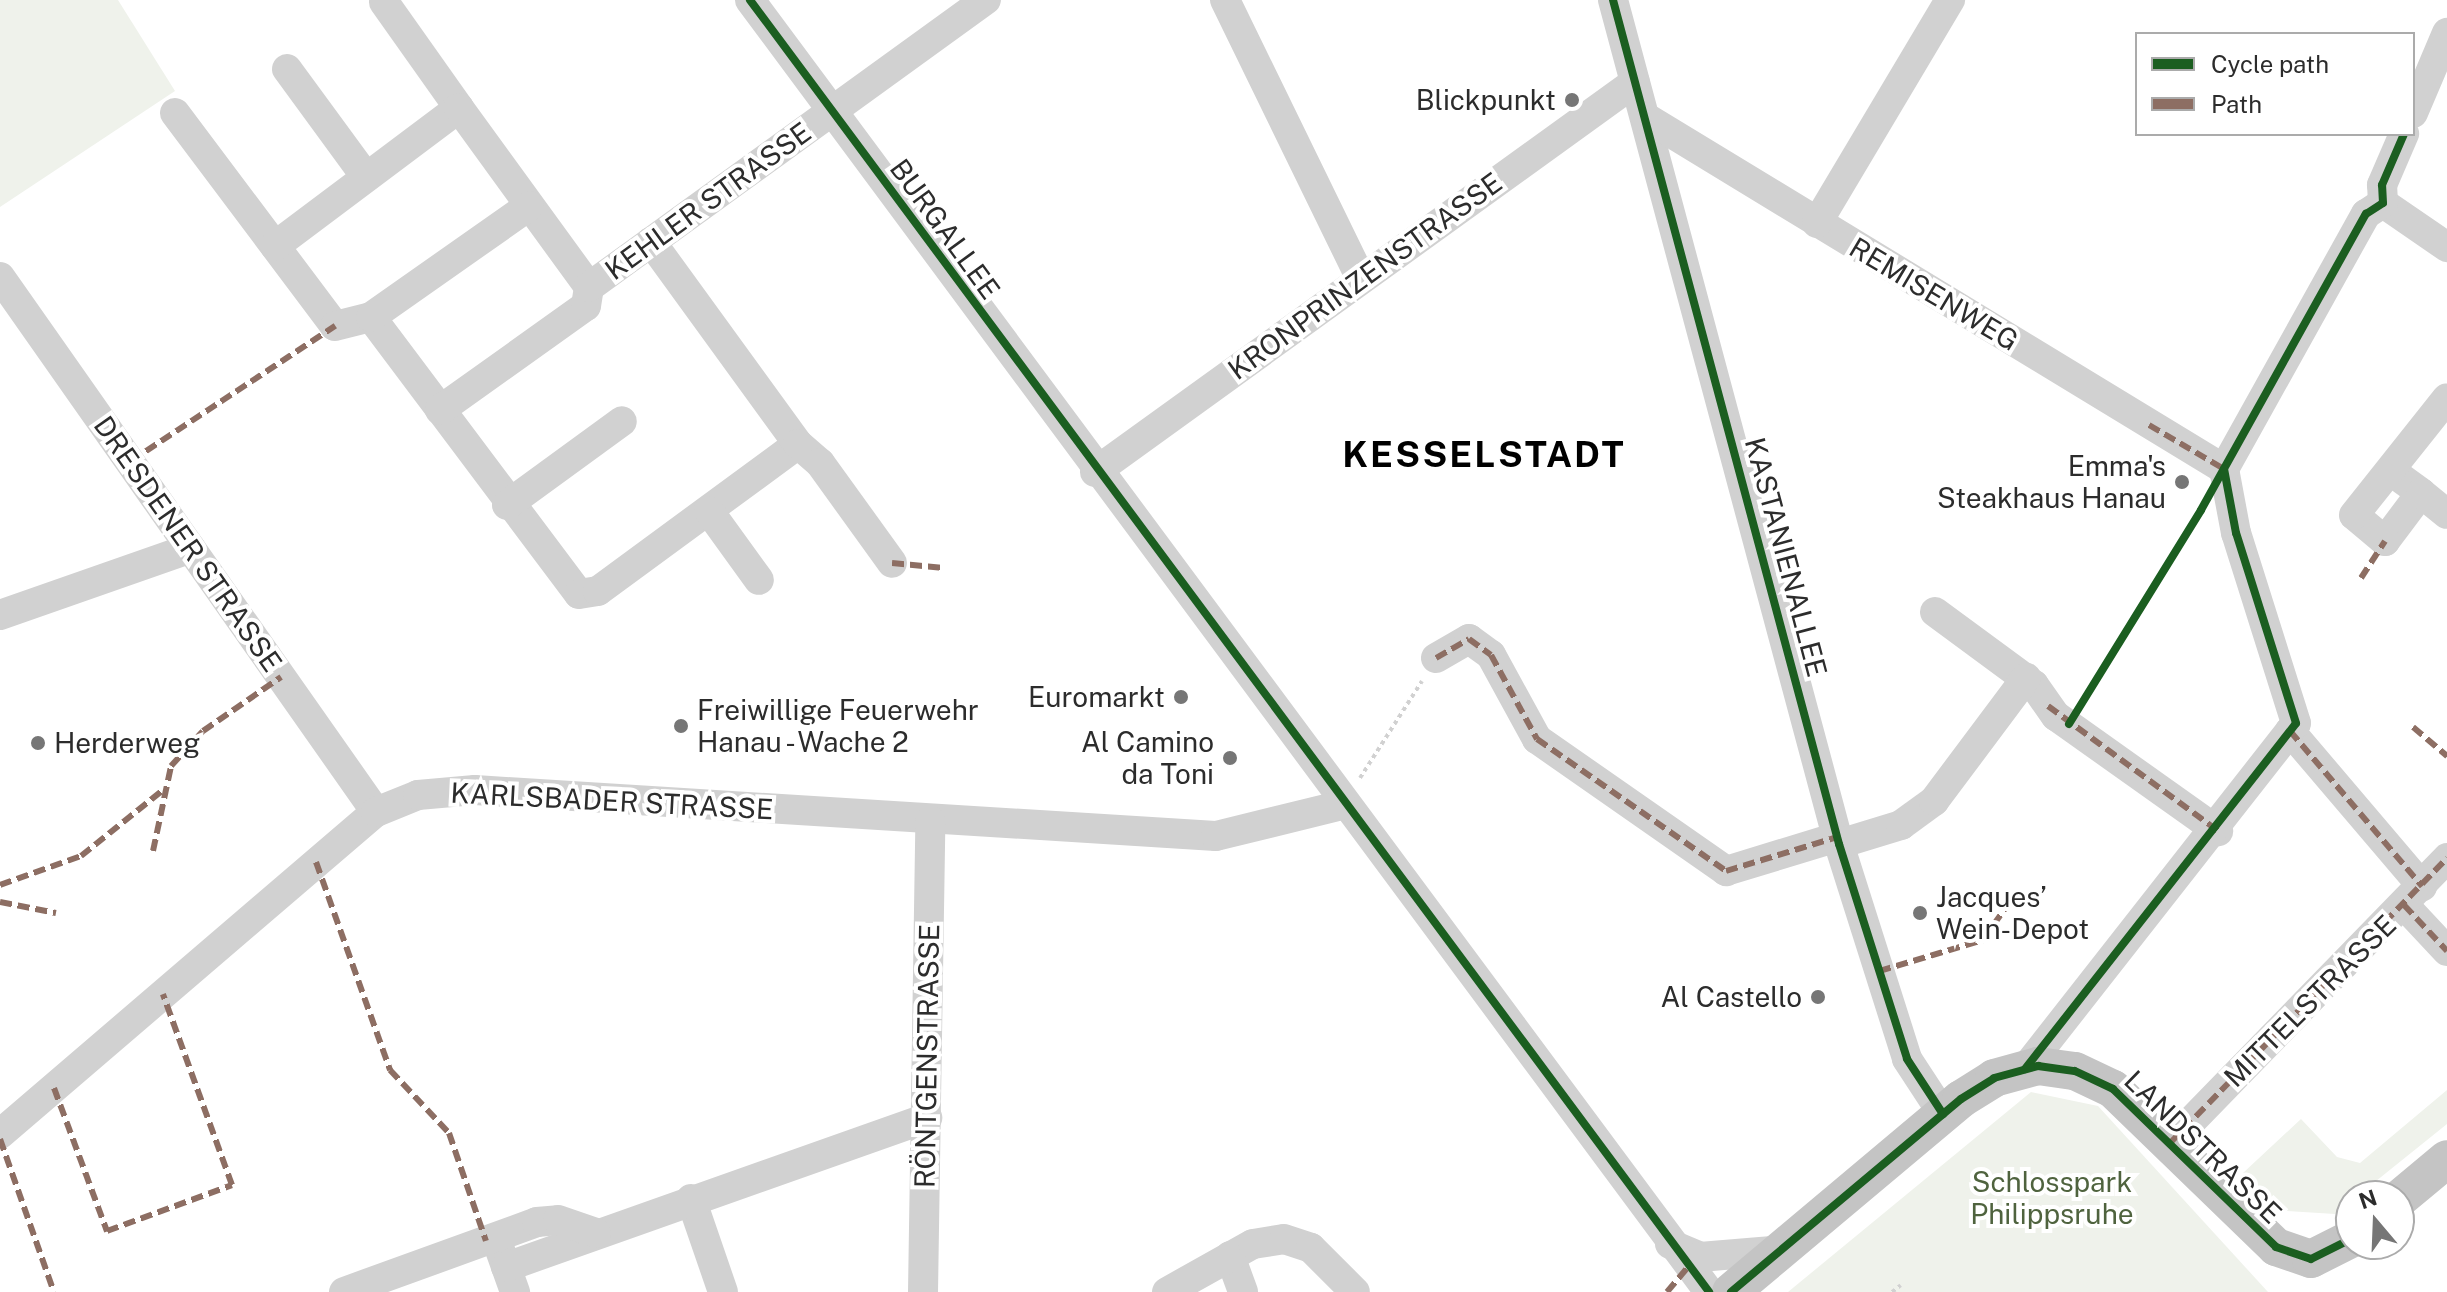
<!DOCTYPE html>
<meta charset="utf-8">
<style>
body{margin:0}
#map{position:relative;width:2447px;height:1292px;overflow:hidden;background:#fff;font-family:"Public Sans",sans-serif}
div>[style]{position:absolute}
.green>*{inset:0;background:#eff2eb}
.path>*{height:4px;margin-top:-2px;transform-origin:0;background:repeating-linear-gradient(90deg,#d1d1d1 0 4px,transparent 0 8px)}
.minor>*{height:30px;margin:-15px;padding:0 15px;transform-origin:15px;border-radius:15px;background:#d1d1d1}
.major>*{height:38px;margin:-19px;padding:0 19px;transform-origin:19px;border-radius:19px;background:#c4c4c4}
.quiet>*{height:6px;margin-top:-3px;transform-origin:0;background:repeating-linear-gradient(90deg,#8d6e63 0 12px,transparent 0 18px)}
.cycleway>*{height:8px;margin:-4px;padding:0 4px;transform-origin:4px;border-radius:4px;background:#1b5e20}
.dots>*{width:22px;height:22px;translate:-50% -50%;box-sizing:border-box;border:4px solid #fff;border-radius:50%}
span{translate:-50% -50%;white-space:nowrap;text-align:center;line-height:1.15;-webkit-text-stroke:8px #fff;paint-order:stroke}
.poi-label{font-size:28px;color:#2c2c2c}
.right{translate:-100% -50%;text-align:right}
.left{translate:0 -50%;text-align:left}
.street-label{font-size:28px;color:#2c2c2c}
.park-label{font-size:28px;color:#4f633e}
.district-label{font-size:36px;color:#000;font-weight:700;letter-spacing:2px}
.legend{position:absolute;left:2135px;top:32px;width:280px;height:104px;box-sizing:border-box;background:#fff;border:2px solid #ababab;margin:0;padding:10px 14px;list-style:none;font-size:24px;color:#2c2c2c}
.legend li{display:flex;align-items:center;gap:16px;height:40px}
.legend b{width:40px;border:2px solid #ababab}
.north{position:absolute;left:2335px;top:1180px;width:80px;height:80px;box-sizing:border-box;background:#fff;border:2px solid #ababab;border-radius:50%;rotate:341deg;font-size:22px;font-weight:700;line-height:32px;text-align:center;color:#2c2c2c}
.north::after{content:'';display:block;margin:auto;width:28px;height:36px;background:#767676;clip-path:polygon(50% 0,100% 100%,50% 72%,0 100%)}
</style>
<div id="map">
<div class="green">
<i style="clip-path:polygon(0 0,118px 0,175px 91px,0 207px)"></i>
<i style="clip-path:polygon(2447px 1090px,2447px 1124px,2335px 1214px,2287px 1211px,2243px 1173px,2301px 1119px,2337px 1157px,2360px 1163px)"></i>
<i style="clip-path:polygon(2031px 1092px,2098px 1106px,2268px 1292px,1788px 1292px)"></i>
</div>
<div class="path">
<i style="left:1360px;top:778px;width:115px;rotate:-57.4deg"></i>
<i style="left:1892px;top:1292px;width:11px;rotate:-38deg"></i>
</div>
<div class="minor">
<i style="left:750px;top:0;width:1609px;rotate:53.41deg"></i>
<i style="left:1225px;top:0;width:310px;rotate:64deg"></i>
<i style="left:1613px;top:0;width:874px;rotate:75.01deg"></i>
<i style="left:1839px;top:844px;width:225px;rotate:72.4deg"></i>
<i style="left:1907px;top:1059px;width:66px;rotate:56.8deg"></i>
<i style="left:384px;top:2px;width:130px;rotate:54.7deg"></i>
<i style="left:287px;top:69px;width:134px;rotate:53.8deg"></i>
<i style="left:175px;top:113px;width:266px;rotate:53.1deg"></i>
<i style="left:335px;top:326px;width:37px;rotate:-14deg"></i>
<i style="left:371px;top:317px;width:346px;rotate:53.1deg"></i>
<i style="left:579px;top:594px;width:19px;rotate:-9deg"></i>
<i style="left:598px;top:591px;width:248px;rotate:-36.3deg"></i>
<i style="left:798px;top:444px;width:250px;rotate:-126deg"></i>
<i style="left:2413px;top:113px;width:87px;rotate:-67deg"></i>
<i style="left:1645px;top:117px;width:678px;rotate:31.3deg"></i>
<i style="left:2383px;top:203px;width:78px;rotate:34.5deg"></i>
<i style="left:2383px;top:203px;width:18px;rotate:-93deg"></i>
<i style="left:2382px;top:185px;width:56px;rotate:-66.7deg"></i>
<i style="left:1817px;top:223px;width:260px;rotate:-59.2deg"></i>
<i style="left:275px;top:246px;width:230px;rotate:-36.9deg"></i>
<i style="left:459px;top:108px;width:221px;rotate:54deg"></i>
<i style="left:0;top:277px;width:654px;rotate:54.9deg"></i>
<i style="left:371px;top:317px;width:193px;rotate:-35.1deg"></i>
<i style="left:440px;top:410px;width:179px;rotate:-35.5deg"></i>
<i style="left:586px;top:306px;width:19px;rotate:-81deg"></i>
<i style="left:589px;top:287px;width:490px;rotate:-35.9deg"></i>
<i style="left:798px;top:444px;width:29px;rotate:41deg"></i>
<i style="left:820px;top:463px;width:123px;rotate:54.2deg"></i>
<i style="left:2391px;top:471px;width:37px;rotate:36deg"></i>
<i style="left:2421px;top:493px;width:60px;rotate:126.9deg"></i>
<i style="left:2385px;top:541px;width:40px;rotate:-140deg"></i>
<i style="left:2354px;top:515px;width:149px;rotate:-51.5deg"></i>
<i style="left:1095px;top:472px;width:666px;rotate:-35.84deg"></i>
<i style="left:2421px;top:493px;width:33px;rotate:39deg"></i>
<i style="left:507px;top:505px;width:142px;rotate:-36.1deg"></i>
<i style="left:709px;top:511px;width:85px;rotate:54.1deg"></i>
<i style="left:1935px;top:612px;width:123px;rotate:36.4deg"></i>
<i style="left:2034px;top:685px;width:38px;rotate:55deg"></i>
<i style="left:2056px;top:716px;width:199px;rotate:35.4deg"></i>
<i style="left:0;top:615px;width:202px;rotate:-19.3deg"></i>
<i style="left:1436px;top:658px;width:38px;rotate:-30deg"></i>
<i style="left:1469px;top:639px;width:27px;rotate:36deg"></i>
<i style="left:1491px;top:655px;width:96px;rotate:61.3deg"></i>
<i style="left:1537px;top:739px;width:231px;rotate:34.9deg"></i>
<i style="left:1726px;top:871px;width:116px;rotate:-17deg"></i>
<i style="left:2290px;top:731px;width:204px;rotate:49.6deg"></i>
<i style="left:1839px;top:844px;width:65px;rotate:-17deg"></i>
<i style="left:1901px;top:825px;width:41px;rotate:-36deg"></i>
<i style="left:1934px;top:801px;width:154px;rotate:-53.2deg"></i>
<i style="left:2404px;top:905px;width:63px;rotate:46.9deg"></i>
<i style="left:2025px;top:1069px;width:439px;rotate:-51.9deg"></i>
<i style="left:2296px;top:723px;width:199px;rotate:-107.5deg"></i>
<i style="left:2236px;top:533px;width:65px;rotate:-100.6deg"></i>
<i style="left:2224px;top:469px;width:292px;rotate:-60.9deg"></i>
<i style="left:2366px;top:214px;width:20px;rotate:-33deg"></i>
<i style="left:0;top:1134px;width:495px;rotate:-40.6deg"></i>
<i style="left:376px;top:812px;width:45px;rotate:-22deg"></i>
<i style="left:418px;top:795px;width:57px;rotate:-5deg"></i>
<i style="left:475px;top:790px;width:742px;rotate:3.55deg"></i>
<i style="left:1216px;top:836px;width:130px;rotate:-13.8deg"></i>
<i style="left:2171px;top:1142px;width:396px;rotate:-45.8deg"></i>
<i style="left:691px;top:1199px;width:98px;rotate:71deg"></i>
<i style="left:1670px;top:1244px;width:33px;rotate:23deg"></i>
<i style="left:1700px;top:1257px;width:83px;rotate:-4.8deg"></i>
<i style="left:499px;top:1247px;width:48px;rotate:70.4deg"></i>
<i style="left:1230px;top:1256px;width:38px;rotate:70deg"></i>
<i style="left:506px;top:1267px;width:447px;rotate:-19.5deg"></i>
<i style="left:344px;top:1292px;width:205px;rotate:-19.9deg"></i>
<i style="left:537px;top:1222px;width:21px;rotate:-5deg"></i>
<i style="left:558px;top:1220px;width:40px;rotate:18.9deg"></i>
<i style="left:923px;top:1292px;width:471px;rotate:-89.1deg"></i>
<i style="left:1167px;top:1292px;width:98px;rotate:-29.2deg"></i>
<i style="left:1253px;top:1244px;width:31px;rotate:-9deg"></i>
<i style="left:1284px;top:1239px;width:28px;rotate:18deg"></i>
<i style="left:1311px;top:1248px;width:62px;rotate:45deg"></i>
</div>
<div class="major">
<i style="left:2399px;top:1199px;width:62px;rotate:-39.8deg"></i>
<i style="left:1731px;top:1292px;width:300px;rotate:-40deg"></i>
<i style="left:1961px;top:1099px;width:39px;rotate:-32deg"></i>
<i style="left:1994px;top:1078px;width:46px;rotate:-15.3deg"></i>
<i style="left:2038px;top:1066px;width:37px;rotate:8deg"></i>
<i style="left:2075px;top:1071px;width:42px;rotate:25.3deg"></i>
<i style="left:2113px;top:1089px;width:227px;rotate:44.1deg"></i>
<i style="left:2276px;top:1247px;width:37px;rotate:19deg"></i>
<i style="left:2311px;top:1259px;width:45px;rotate:-26.6deg"></i>
</div>
<div class="quiet">
<i style="left:2149px;top:425px;width:87px;rotate:30.4deg"></i>
<i style="left:131px;top:461px;width:245px;rotate:-33.5deg"></i>
<i style="left:892px;top:563px;width:52px;rotate:5.5deg"></i>
<i style="left:2361px;top:578px;width:44px;rotate:-57deg"></i>
<i style="left:1436px;top:658px;width:38px;rotate:-30deg"></i>
<i style="left:1469px;top:639px;width:27px;rotate:36deg"></i>
<i style="left:1491px;top:655px;width:96px;rotate:61.3deg"></i>
<i style="left:1537px;top:739px;width:231px;rotate:34.9deg"></i>
<i style="left:1726px;top:871px;width:116px;rotate:-17deg"></i>
<i style="left:2048px;top:706px;width:211px;rotate:36.3deg"></i>
<i style="left:2413px;top:727px;width:45px;rotate:40.5deg"></i>
<i style="left:2290px;top:731px;width:204px;rotate:49.6deg"></i>
<i style="left:153px;top:851px;width:87px;rotate:-78deg"></i>
<i style="left:171px;top:766px;width:47px;rotate:-47.6deg"></i>
<i style="left:203px;top:731px;width:95px;rotate:-34.7deg"></i>
<i style="left:316px;top:862px;width:221px;rotate:70.4deg"></i>
<i style="left:390px;top:1070px;width:86px;rotate:46.9deg"></i>
<i style="left:449px;top:1133px;width:114px;rotate:71.1deg"></i>
<i style="left:0;top:885px;width:86px;rotate:-19.7deg"></i>
<i style="left:81px;top:856px;width:105px;rotate:-38.8deg"></i>
<i style="left:0;top:902px;width:57px;rotate:11.1deg"></i>
<i style="left:2404px;top:905px;width:63px;rotate:46.9deg"></i>
<i style="left:1879px;top:971px;width:109px;rotate:-16.6deg"></i>
<i style="left:1983px;top:940px;width:52px;rotate:-55.1deg"></i>
<i style="left:54px;top:1088px;width:153px;rotate:69.7deg"></i>
<i style="left:107px;top:1231px;width:133px;rotate:-20.2deg"></i>
<i style="left:232px;top:1185px;width:203px;rotate:-109.9deg"></i>
<i style="left:0;top:1139px;width:162px;rotate:70.6deg"></i>
<i style="left:2171px;top:1142px;width:396px;rotate:-45.8deg"></i>
<i style="left:1667px;top:1292px;width:33px;rotate:-50deg"></i>
</div>
<div class="cycleway">
<i style="left:750px;top:0;width:1609px;rotate:53.41deg"></i>
<i style="left:1613px;top:0;width:874px;rotate:75.01deg"></i>
<i style="left:1839px;top:844px;width:225px;rotate:72.4deg"></i>
<i style="left:1907px;top:1059px;width:66px;rotate:56.8deg"></i>
<i style="left:2069px;top:724px;width:251px;rotate:-58.3deg"></i>
<i style="left:2201px;top:510px;width:339px;rotate:-60.9deg"></i>
<i style="left:2366px;top:214px;width:20px;rotate:-33deg"></i>
<i style="left:2383px;top:203px;width:18px;rotate:-93deg"></i>
<i style="left:2382px;top:185px;width:56px;rotate:-66.7deg"></i>
<i style="left:2025px;top:1069px;width:439px;rotate:-51.9deg"></i>
<i style="left:2296px;top:723px;width:199px;rotate:-107.5deg"></i>
<i style="left:2236px;top:533px;width:65px;rotate:-100.6deg"></i>
<i style="left:1731px;top:1292px;width:300px;rotate:-40deg"></i>
<i style="left:1961px;top:1099px;width:39px;rotate:-32deg"></i>
<i style="left:1994px;top:1078px;width:46px;rotate:-15.3deg"></i>
<i style="left:2038px;top:1066px;width:37px;rotate:8deg"></i>
<i style="left:2075px;top:1071px;width:42px;rotate:25.3deg"></i>
<i style="left:2113px;top:1089px;width:227px;rotate:44.1deg"></i>
<i style="left:2276px;top:1247px;width:37px;rotate:19deg"></i>
<i style="left:2311px;top:1259px;width:45px;rotate:-26.6deg"></i>
</div>
<div class="dots">
<i style="left:1572px;top:100px;background:#767676"></i>
<i style="left:2182px;top:482px;background:#767676"></i>
<i style="left:1181px;top:697px;background:#767676"></i>
<i style="left:681px;top:726px;background:#767676"></i>
<i style="left:38px;top:743px;background:#767676"></i>
<i style="left:1230px;top:758px;background:#767676"></i>
<i style="left:1920px;top:913px;background:#767676"></i>
<i style="left:1818px;top:997px;background:#767676"></i>
</div>
<div class="poi-label">
<span class="right" style="left:1556px;top:100px">Blickpunkt</span>
<span class="right" style="left:2166px;top:482px">Emma's<br>Steakhaus Hanau</span>
<span class="right" style="left:1165px;top:697px">Euromarkt</span>
<span class="left" style="left:697px;top:726px">Freiwillige Feuerwehr<br>Hanau - Wache 2</span>
<span class="right" style="left:1214px;top:758px">Al Camino<br>da Toni</span>
<span class="left" style="left:54px;top:743px">Herderweg</span>
<span class="left" style="left:1936px;top:913px">Jacques’<br>Wein-Depot</span>
<span class="right" style="left:1802px;top:997px">Al Castello</span>
</div>
<div class="street-label">
<span style="left:708px;top:201px;rotate:-36deg">KEHLER STRASSE</span>
<span style="left:945px;top:229px;rotate:54deg">BURGALLEE</span>
<span style="left:1365px;top:276px;rotate:-36deg">KRONPRINZENSTRASSE</span>
<span style="left:1934px;top:294px;rotate:31deg">REMISENWEG</span>
<span style="left:188px;top:544px;rotate:55deg">DRESDENER STRASSE</span>
<span style="left:1786px;top:557px;rotate:75deg">KASTANIENALLEE</span>
<span style="left:612px;top:801px;rotate:3deg">KARLSBADER STRASSE</span>
<span style="left:2310px;top:1001px;rotate:-45deg">MITTELSTRASSE</span>
<span style="left:927px;top:1056px;rotate:-89deg">RÖNTGENSTRASSE</span>
<span style="left:2203px;top:1147px;rotate:44deg">LANDSTRASSE</span>
</div>
<div class="park-label">
<span style="left:2052px;top:1198px">Schlosspark<br>Philippsruhe</span>
</div>
<div class="district-label">
<span style="left:1484px;top:455px">KESSELSTADT</span>
</div>
<ul class="legend">
<li><b style="height:10px;background:#1b5e20"></b>Cycle path</li>
<li><b style="height:10px;background:#8d6e63"></b>Path</li>
</ul>
<div class="north">N</div>
</div>
